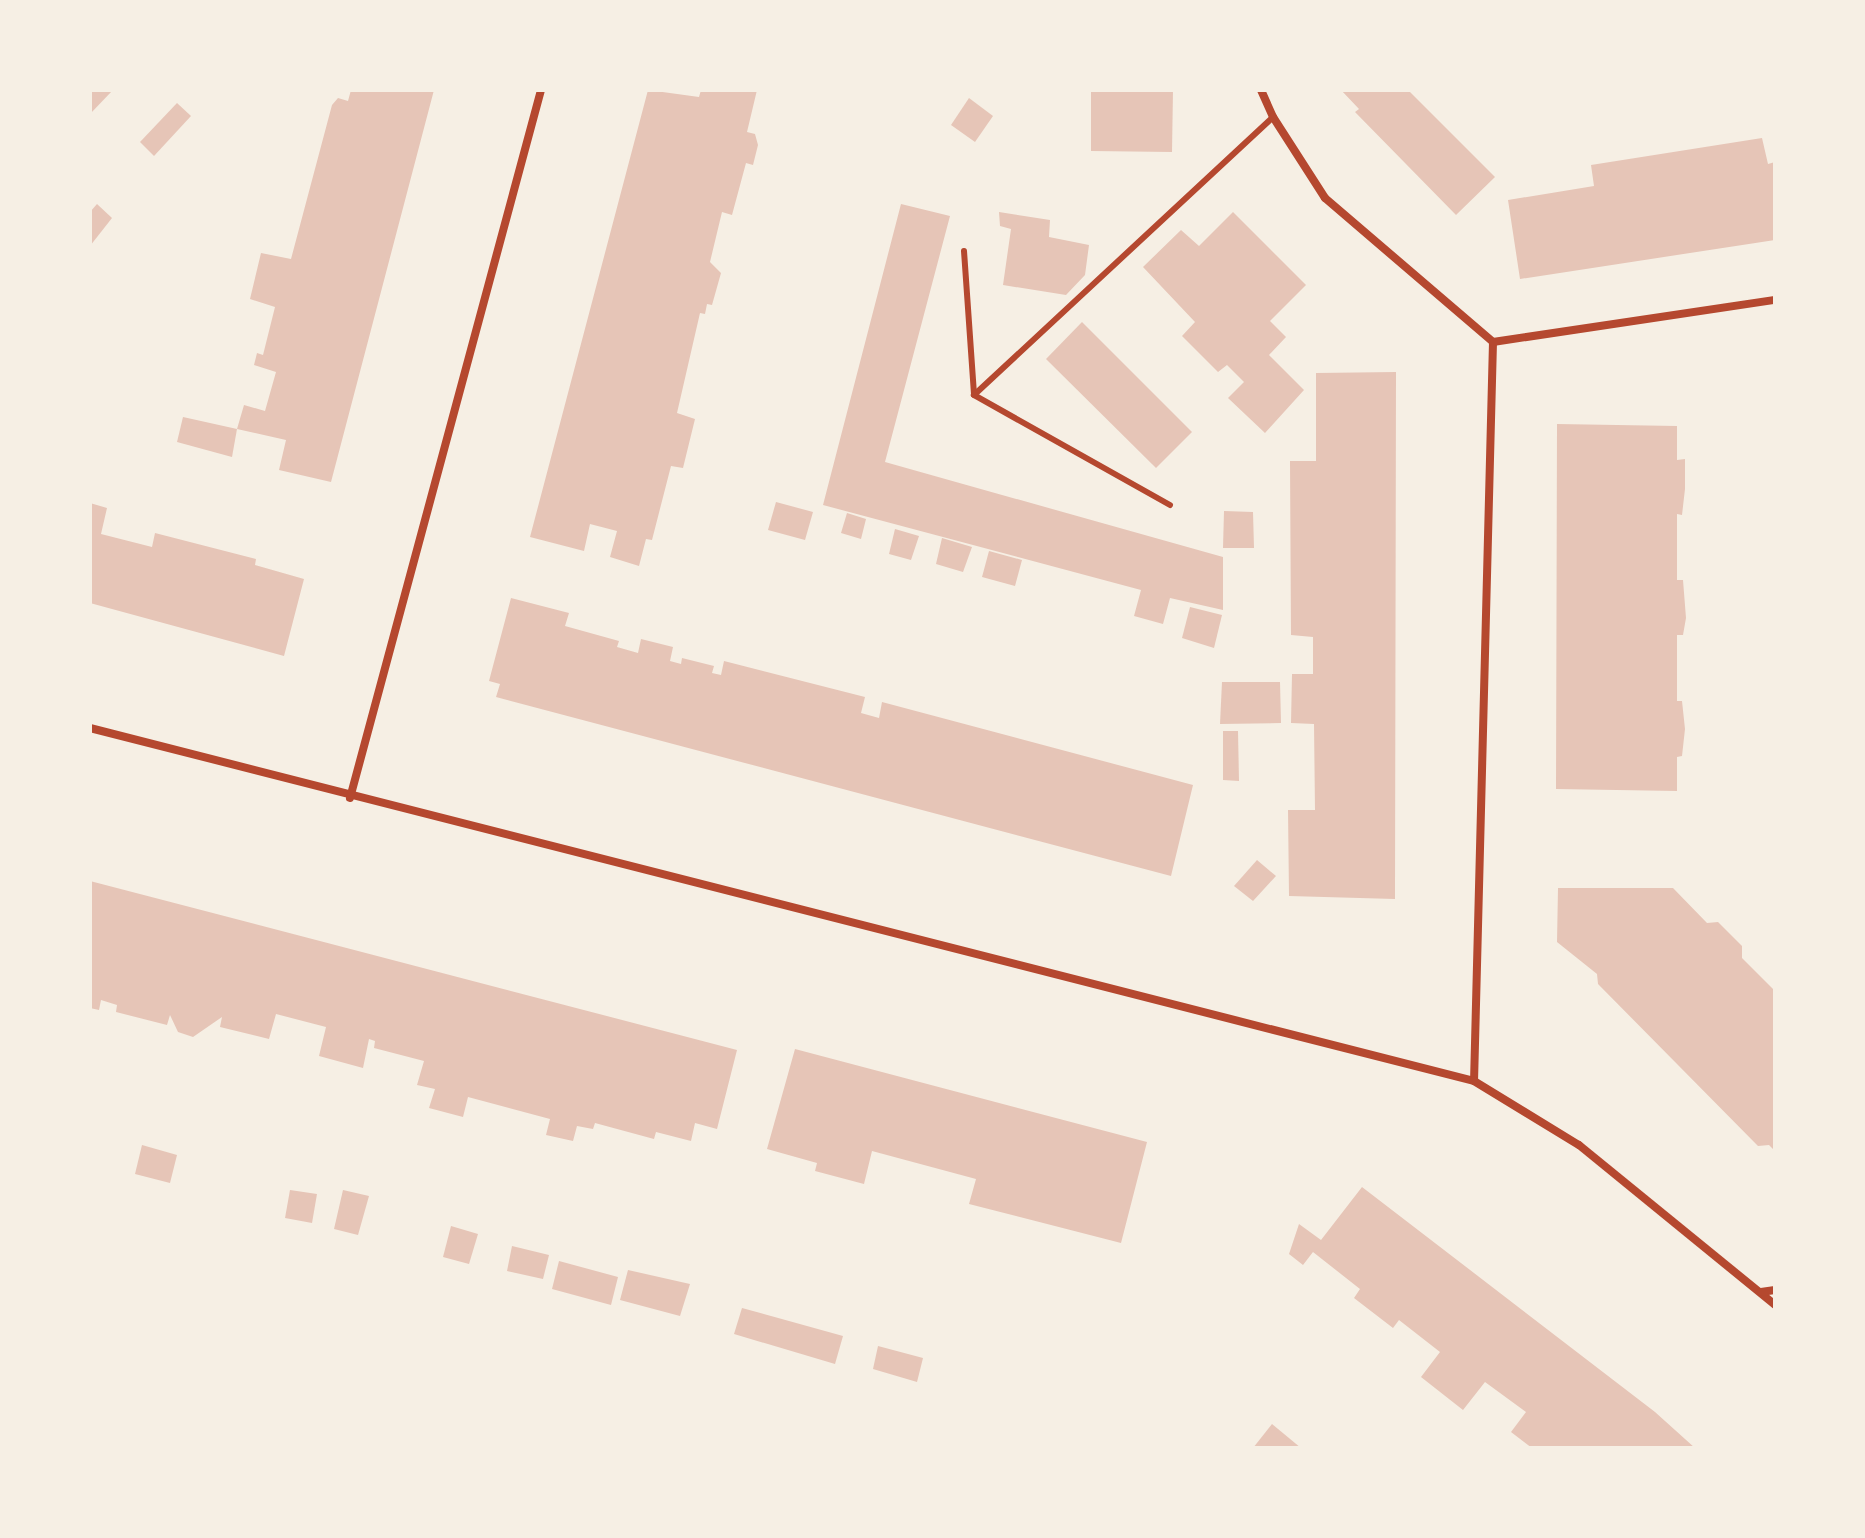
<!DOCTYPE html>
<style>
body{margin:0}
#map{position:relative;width:1865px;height:1538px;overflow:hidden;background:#f6efe4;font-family:"DejaVu Sans",sans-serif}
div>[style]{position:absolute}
.building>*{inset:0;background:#e6c5b7}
.service>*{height:6px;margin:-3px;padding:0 3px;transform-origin:3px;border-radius:3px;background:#b5482f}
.minor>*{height:8px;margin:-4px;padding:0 4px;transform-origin:4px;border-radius:4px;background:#b5482f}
span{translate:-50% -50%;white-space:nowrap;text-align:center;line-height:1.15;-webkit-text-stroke:6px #f6efe4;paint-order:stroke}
.frame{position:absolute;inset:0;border:92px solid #f6efe4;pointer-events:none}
</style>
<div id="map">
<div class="building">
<i style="clip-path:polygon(90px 90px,113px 90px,90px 114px)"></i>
<i style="clip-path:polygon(351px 90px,434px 90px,331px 482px,279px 470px,286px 440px,237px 429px,244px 405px,265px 411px,276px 372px,254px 365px,257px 353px,263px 355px,275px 307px,250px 299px,261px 253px,291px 259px,332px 105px,338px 98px,348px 101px)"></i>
<i style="clip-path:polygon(648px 90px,699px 97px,701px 90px,757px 90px,747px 132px,755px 134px,758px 145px,753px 165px,746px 163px,732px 215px,722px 212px,710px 262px,721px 273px,712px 305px,707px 304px,705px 314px,700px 313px,677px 413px,695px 419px,683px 468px,671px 466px,652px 540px,646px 539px,639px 566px,610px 557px,617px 531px,590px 524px,584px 551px,530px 537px)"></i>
<i style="clip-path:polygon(1091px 90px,1173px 90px,1172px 152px,1091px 151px)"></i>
<i style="clip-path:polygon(1341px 90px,1408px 90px,1495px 177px,1456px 215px,1355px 112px,1359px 109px)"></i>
<i style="clip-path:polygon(969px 98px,993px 116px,975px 142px,951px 125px)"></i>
<i style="clip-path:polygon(177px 103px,191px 116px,154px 156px,140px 142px)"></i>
<i style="clip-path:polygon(1762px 138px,1768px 164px,1775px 162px,1775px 240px,1520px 279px,1508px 200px,1594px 186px,1591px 165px)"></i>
<i style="clip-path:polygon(97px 204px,112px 218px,90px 246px,90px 212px)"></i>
<i style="clip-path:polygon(901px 204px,950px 216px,885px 462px,1223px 557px,1223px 610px,1170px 598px,1163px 624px,1134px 616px,1141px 590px,823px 505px)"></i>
<i style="clip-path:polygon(999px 212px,1050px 220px,1049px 237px,1089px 245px,1085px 275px,1066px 295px,1003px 285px,1011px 229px,1000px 226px)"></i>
<i style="clip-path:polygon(1233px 212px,1306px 285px,1270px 321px,1286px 337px,1269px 355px,1304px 390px,1265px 433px,1228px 398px,1244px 382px,1227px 365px,1218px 372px,1182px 336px,1195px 322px,1143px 267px,1181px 230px,1199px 246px)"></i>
<i style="clip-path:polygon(1082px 322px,1192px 432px,1156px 468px,1046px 359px)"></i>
<i style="clip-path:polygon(1396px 372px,1395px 899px,1289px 896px,1288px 810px,1315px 810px,1314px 724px,1291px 723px,1292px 674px,1313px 674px,1313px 637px,1291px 635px,1290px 461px,1316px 461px,1316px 373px)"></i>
<i style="clip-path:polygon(183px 417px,237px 429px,232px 457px,177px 442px)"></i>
<i style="clip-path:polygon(1557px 424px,1677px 426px,1677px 460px,1685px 459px,1685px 489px,1682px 515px,1677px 514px,1677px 580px,1683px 580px,1686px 618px,1683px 635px,1677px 635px,1677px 701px,1682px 701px,1685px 729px,1682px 756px,1677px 757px,1677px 791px,1556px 789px)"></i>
<i style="clip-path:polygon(776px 502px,813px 512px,805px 540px,768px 530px)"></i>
<i style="clip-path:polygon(90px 503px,107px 508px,101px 534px,152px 547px,155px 533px,256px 559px,255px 565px,304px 579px,284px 656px,90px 603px)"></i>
<i style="clip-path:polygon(1224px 511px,1253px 512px,1254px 548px,1223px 548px)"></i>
<i style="clip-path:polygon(847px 513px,866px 519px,861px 539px,841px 533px)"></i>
<i style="clip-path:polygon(895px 529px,919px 536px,911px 560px,889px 554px)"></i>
<i style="clip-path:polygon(942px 538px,972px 547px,963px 572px,936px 564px)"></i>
<i style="clip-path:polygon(989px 551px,1022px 560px,1015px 586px,982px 577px)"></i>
<i style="clip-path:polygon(511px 598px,569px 613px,565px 626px,619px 641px,617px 647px,638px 653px,641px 639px,673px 647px,670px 661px,681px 664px,682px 658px,714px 666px,712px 673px,721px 675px,724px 661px,865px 697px,861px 713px,879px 718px,882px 702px,1193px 785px,1171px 876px,496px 697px,500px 684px,489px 681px)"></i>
<i style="clip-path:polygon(1190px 607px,1222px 615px,1214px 648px,1182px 638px)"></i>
<i style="clip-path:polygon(1222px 682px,1280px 682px,1281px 723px,1220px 724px)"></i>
<i style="clip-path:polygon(1223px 731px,1238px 731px,1239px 781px,1223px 780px)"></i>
<i style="clip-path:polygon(1257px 860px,1276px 876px,1253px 901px,1234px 886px)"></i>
<i style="clip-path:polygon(90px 881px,737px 1050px,717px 1129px,695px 1123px,691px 1141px,656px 1132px,654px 1139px,595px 1123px,593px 1129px,577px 1126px,573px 1141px,546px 1135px,550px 1119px,468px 1097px,463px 1117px,429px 1108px,435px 1089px,417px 1085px,424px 1061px,374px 1048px,375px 1041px,369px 1039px,363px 1068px,319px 1056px,326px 1027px,276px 1014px,269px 1039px,220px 1027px,222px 1017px,193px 1037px,178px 1032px,170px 1015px,167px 1025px,116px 1012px,117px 1005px,101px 1000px,99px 1010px,90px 1008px)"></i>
<i style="clip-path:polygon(1558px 888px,1673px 888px,1707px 923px,1718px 922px,1742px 946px,1742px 958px,1775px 991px,1775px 1151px,1769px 1145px,1758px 1146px,1598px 984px,1597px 974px,1557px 942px)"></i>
<i style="clip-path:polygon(795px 1049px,1147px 1142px,1121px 1243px,969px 1204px,976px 1179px,872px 1151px,864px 1184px,815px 1171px,817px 1163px,767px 1149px)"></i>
<i style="clip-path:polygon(142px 1145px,177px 1155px,170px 1183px,135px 1174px)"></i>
<i style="clip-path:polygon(1362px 1187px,1655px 1412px,1695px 1448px,1532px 1448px,1511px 1432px,1526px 1412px,1485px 1382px,1463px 1410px,1421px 1377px,1440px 1352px,1399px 1320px,1393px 1328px,1354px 1298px,1360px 1289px,1313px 1252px,1303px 1265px,1289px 1254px,1299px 1224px,1321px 1240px)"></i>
<i style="clip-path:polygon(290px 1190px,317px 1194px,312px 1223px,285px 1218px)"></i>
<i style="clip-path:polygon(343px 1190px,369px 1196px,358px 1235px,334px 1229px)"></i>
<i style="clip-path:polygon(451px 1226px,478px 1234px,469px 1264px,443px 1257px)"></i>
<i style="clip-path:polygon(512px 1246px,549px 1255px,543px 1279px,507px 1271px)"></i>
<i style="clip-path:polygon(559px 1261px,618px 1277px,611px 1305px,552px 1289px)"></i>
<i style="clip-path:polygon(628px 1270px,690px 1284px,680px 1316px,620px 1300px)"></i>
<i style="clip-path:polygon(742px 1308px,843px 1336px,835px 1364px,734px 1334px)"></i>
<i style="clip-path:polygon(878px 1346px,923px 1358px,917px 1382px,873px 1369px)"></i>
<i style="clip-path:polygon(1272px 1424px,1301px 1448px,1253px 1448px)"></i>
</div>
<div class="service">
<i style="left:964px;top:251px;width:144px;rotate:86deg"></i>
<i style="left:1170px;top:505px;width:225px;rotate:-150.7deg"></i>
<i style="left:974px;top:395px;width:408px;rotate:-42.9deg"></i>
</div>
<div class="minor">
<i style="left:1261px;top:90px;width:30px;rotate:66deg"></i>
<i style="left:1273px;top:117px;width:96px;rotate:57.3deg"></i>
<i style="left:1325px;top:198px;width:221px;rotate:40.6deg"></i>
<i style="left:1493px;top:342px;width:739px;rotate:91.47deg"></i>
<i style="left:1493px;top:342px;width:285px;rotate:-8.5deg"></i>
<i style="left:90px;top:728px;width:1428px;rotate:14.31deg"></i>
<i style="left:1474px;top:1081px;width:123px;rotate:31.4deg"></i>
<i style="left:1579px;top:1145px;width:253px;rotate:39.2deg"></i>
<i style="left:350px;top:798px;width:733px;rotate:-74.9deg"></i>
<i style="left:1761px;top:1292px;width:14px;rotate:-8deg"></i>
</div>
<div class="frame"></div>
</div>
